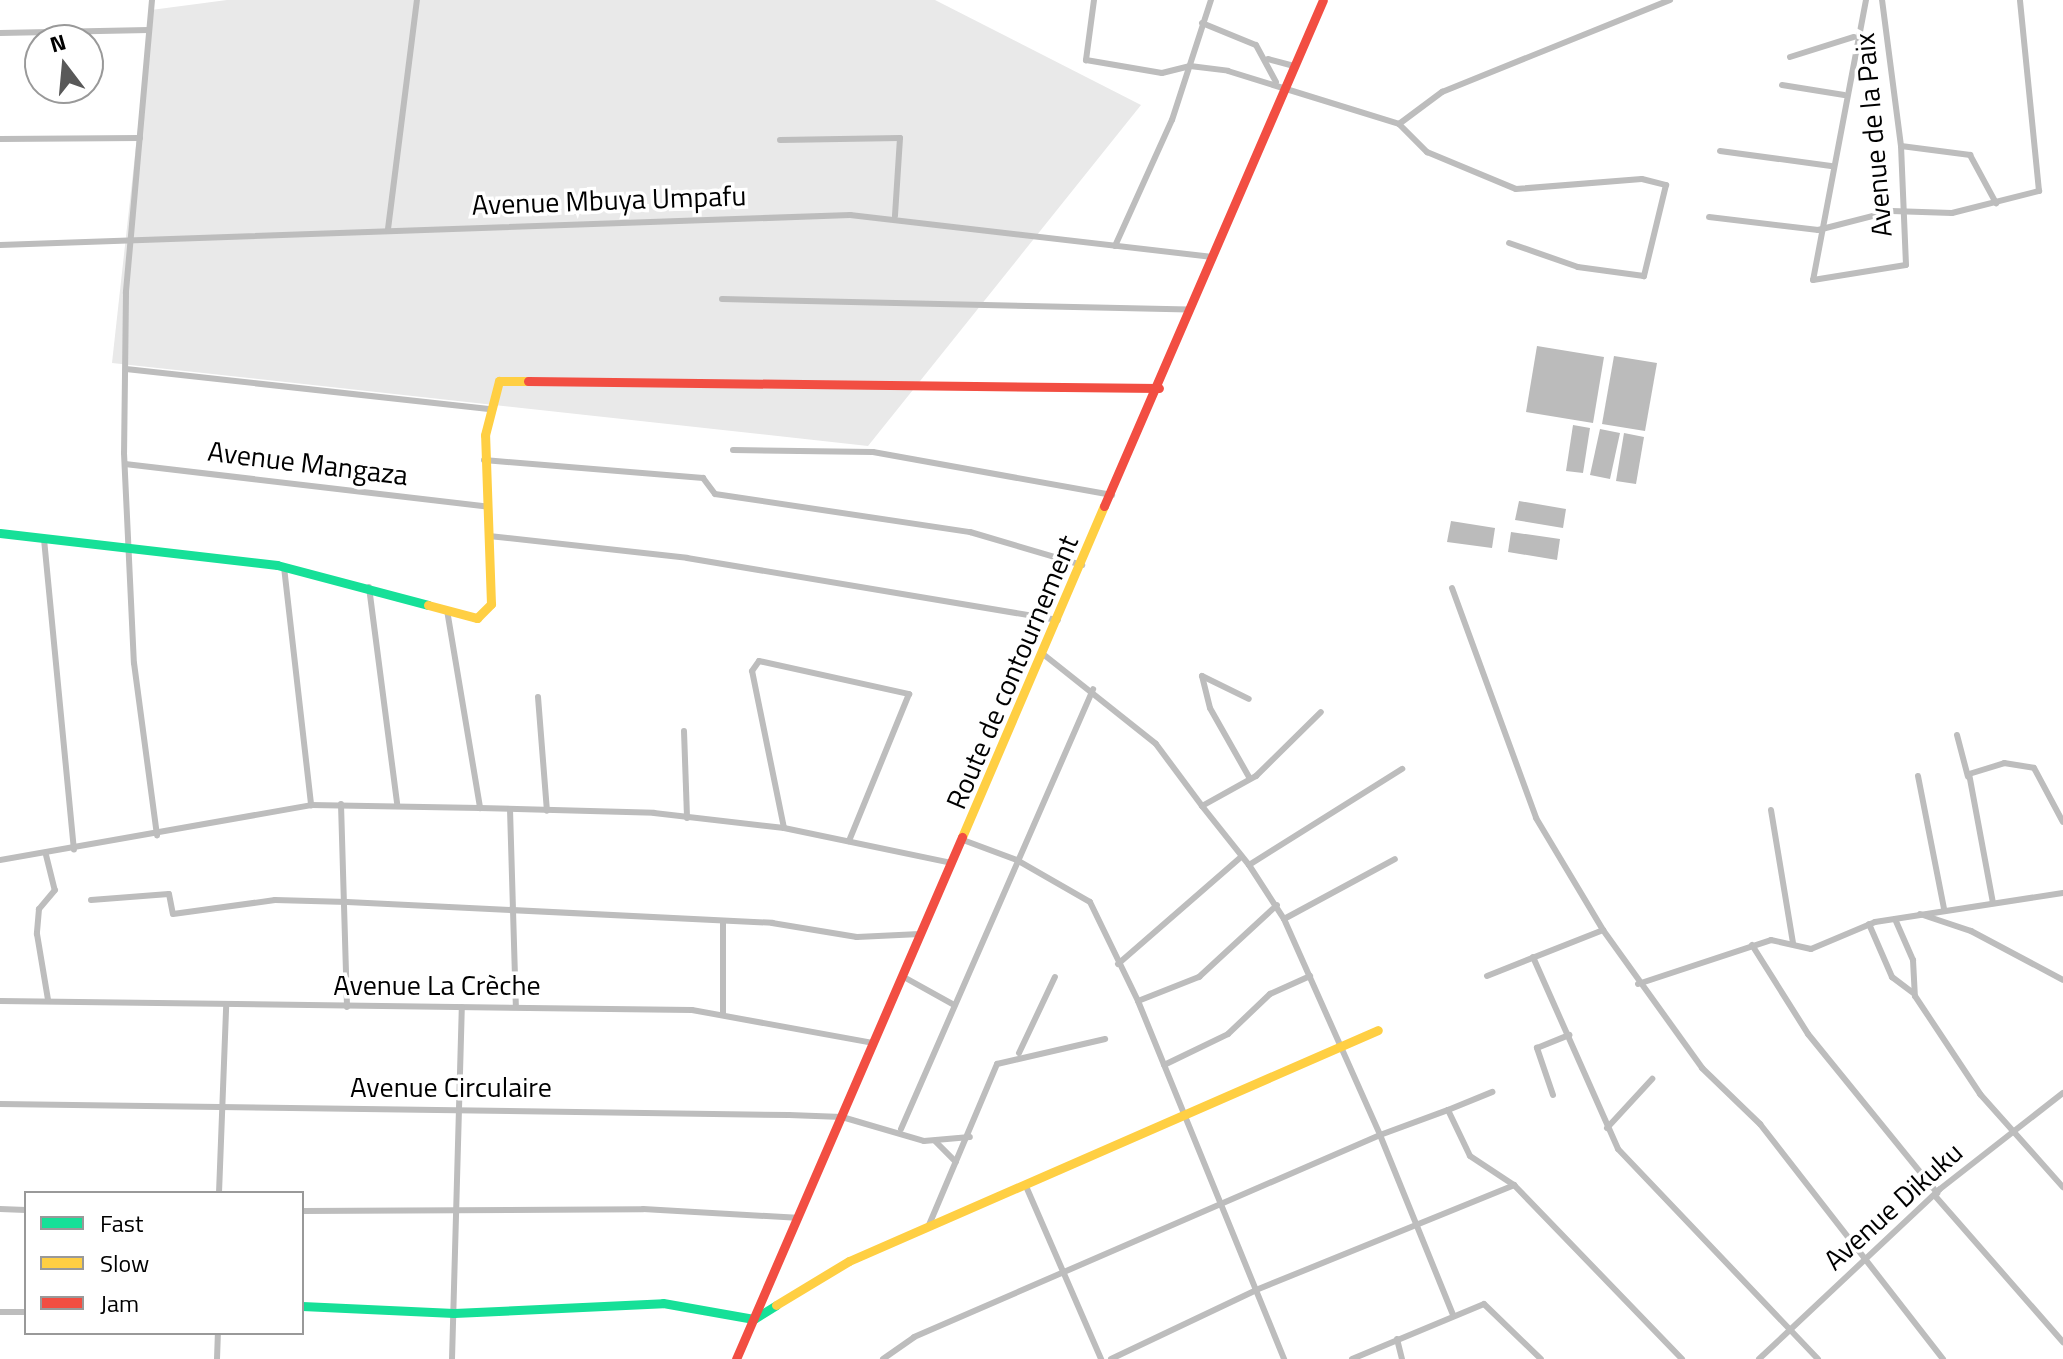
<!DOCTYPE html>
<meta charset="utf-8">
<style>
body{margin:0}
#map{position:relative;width:2063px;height:1359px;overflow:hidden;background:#fff;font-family:"Titillium Web",sans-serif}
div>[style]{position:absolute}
.green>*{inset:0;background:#e9e9e9}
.water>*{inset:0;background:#bbb}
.street>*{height:6px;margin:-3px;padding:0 3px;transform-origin:3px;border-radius:3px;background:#bdbdbd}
.fast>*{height:9px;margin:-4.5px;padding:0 4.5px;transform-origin:4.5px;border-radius:4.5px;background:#16e098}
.slow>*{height:9px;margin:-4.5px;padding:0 4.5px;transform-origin:4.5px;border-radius:4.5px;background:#ffcf43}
.jam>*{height:9px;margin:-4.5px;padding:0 4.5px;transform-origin:4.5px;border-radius:4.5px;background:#f24e42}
span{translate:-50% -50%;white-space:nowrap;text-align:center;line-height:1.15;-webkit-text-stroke:7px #fff;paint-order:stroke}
.street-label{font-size:28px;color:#000}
.legend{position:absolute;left:24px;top:1191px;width:280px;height:144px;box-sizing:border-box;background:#fff;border:2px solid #999;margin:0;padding:10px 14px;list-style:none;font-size:24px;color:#000}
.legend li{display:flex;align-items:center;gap:16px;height:40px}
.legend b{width:40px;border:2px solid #999}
.north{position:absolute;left:24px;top:24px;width:80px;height:80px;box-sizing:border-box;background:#fff;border:2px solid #999;border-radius:50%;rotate:344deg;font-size:22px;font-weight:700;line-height:32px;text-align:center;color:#000}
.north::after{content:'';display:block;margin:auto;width:28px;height:36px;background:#595959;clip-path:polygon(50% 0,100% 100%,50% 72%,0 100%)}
</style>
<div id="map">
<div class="green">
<i style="clip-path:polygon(227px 0,935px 0,1141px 105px,868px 446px,112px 363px,151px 10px)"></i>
</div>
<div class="water">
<i style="clip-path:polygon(1537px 346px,1604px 357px,1593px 423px,1526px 412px)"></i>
<i style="clip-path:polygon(1614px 356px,1657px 363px,1645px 431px,1602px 424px)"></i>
<i style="clip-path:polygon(1573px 425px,1590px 428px,1583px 473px,1566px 471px)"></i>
<i style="clip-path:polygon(1600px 429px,1620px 433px,1610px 479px,1590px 475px)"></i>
<i style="clip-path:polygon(1624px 433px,1644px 437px,1636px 484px,1616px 481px)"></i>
<i style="clip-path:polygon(1519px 501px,1566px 509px,1563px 528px,1515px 520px)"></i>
<i style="clip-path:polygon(1451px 521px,1495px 528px,1492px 548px,1447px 542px)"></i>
<i style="clip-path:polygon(1511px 532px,1560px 539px,1557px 560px,1508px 552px)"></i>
</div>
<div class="street">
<i style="left:152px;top:0;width:294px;rotate:95.1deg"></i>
<i style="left:126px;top:293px;width:160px;rotate:90.7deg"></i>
<i style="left:124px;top:453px;width:210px;rotate:87.3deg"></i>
<i style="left:134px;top:663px;width:174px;rotate:82.4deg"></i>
<i style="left:1094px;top:0;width:61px;rotate:97.6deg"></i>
<i style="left:1086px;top:60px;width:77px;rotate:9.7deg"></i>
<i style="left:1162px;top:73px;width:29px;rotate:-14deg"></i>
<i style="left:1190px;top:66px;width:38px;rotate:7deg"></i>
<i style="left:1228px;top:71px;width:179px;rotate:17.2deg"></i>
<i style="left:1866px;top:0;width:285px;rotate:100.7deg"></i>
<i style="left:1813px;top:280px;width:94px;rotate:-9.2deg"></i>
<i style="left:1906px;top:265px;width:119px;rotate:-92.4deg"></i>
<i style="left:1901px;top:146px;width:147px;rotate:-97.4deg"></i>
<i style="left:1202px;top:23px;width:58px;rotate:22.2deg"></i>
<i style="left:1256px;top:45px;width:42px;rotate:61.6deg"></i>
<i style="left:0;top:33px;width:149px;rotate:-1.2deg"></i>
<i style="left:1790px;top:57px;width:67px;rotate:-17.4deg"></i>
<i style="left:1268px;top:59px;width:28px;rotate:15deg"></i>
<i style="left:1782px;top:85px;width:63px;rotate:9.2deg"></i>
<i style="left:1399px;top:124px;width:40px;rotate:45deg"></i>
<i style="left:1427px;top:152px;width:96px;rotate:22.6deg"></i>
<i style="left:1516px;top:189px;width:126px;rotate:-4.5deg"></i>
<i style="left:1642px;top:179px;width:25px;rotate:14deg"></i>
<i style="left:1666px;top:185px;width:94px;rotate:103.6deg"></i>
<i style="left:1644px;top:276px;width:67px;rotate:-172.2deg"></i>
<i style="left:1578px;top:267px;width:73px;rotate:-160.8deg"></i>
<i style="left:1399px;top:124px;width:54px;rotate:-36.7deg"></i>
<i style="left:1442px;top:92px;width:246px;rotate:-22deg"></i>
<i style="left:0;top:139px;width:140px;rotate:-0.4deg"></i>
<i style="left:780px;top:140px;width:120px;rotate:-1deg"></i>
<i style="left:900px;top:138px;width:78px;rotate:93.7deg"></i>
<i style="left:1901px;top:146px;width:70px;rotate:7.4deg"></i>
<i style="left:1970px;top:155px;width:55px;rotate:61.6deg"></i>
<i style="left:1720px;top:151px;width:112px;rotate:7.7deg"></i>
<i style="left:1709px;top:217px;width:110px;rotate:6.8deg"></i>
<i style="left:1818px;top:230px;width:76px;rotate:-14.4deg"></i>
<i style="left:1892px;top:211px;width:60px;rotate:1.9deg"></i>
<i style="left:1952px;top:213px;width:90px;rotate:-14.2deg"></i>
<i style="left:2039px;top:191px;width:192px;rotate:-95.7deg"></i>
<i style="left:388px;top:229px;width:231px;rotate:-82.8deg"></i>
<i style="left:0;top:245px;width:851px;rotate:-2.02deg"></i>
<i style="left:850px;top:215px;width:365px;rotate:6.6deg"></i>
<i style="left:1115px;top:246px;width:138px;rotate:-65.7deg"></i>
<i style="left:1172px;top:120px;width:126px;rotate:-72deg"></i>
<i style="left:722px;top:299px;width:467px;rotate:1.3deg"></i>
<i style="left:126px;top:369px;width:365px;rotate:6.3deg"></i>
<i style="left:733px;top:450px;width:140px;rotate:0.8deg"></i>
<i style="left:873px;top:452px;width:243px;rotate:10.2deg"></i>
<i style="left:484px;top:460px;width:220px;rotate:4.7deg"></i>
<i style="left:703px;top:478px;width:20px;rotate:53deg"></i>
<i style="left:715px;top:494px;width:258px;rotate:8.5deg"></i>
<i style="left:970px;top:532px;width:117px;rotate:16.4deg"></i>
<i style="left:125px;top:464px;width:362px;rotate:6.7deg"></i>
<i style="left:489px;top:536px;width:199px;rotate:6.3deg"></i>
<i style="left:687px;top:558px;width:376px;rotate:9.5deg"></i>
<i style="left:44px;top:539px;width:312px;rotate:84.5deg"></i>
<i style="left:284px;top:567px;width:240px;rotate:83.5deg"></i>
<i style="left:311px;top:805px;width:169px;rotate:1deg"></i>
<i style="left:369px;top:587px;width:218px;rotate:82.6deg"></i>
<i style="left:1452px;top:588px;width:245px;rotate:69.9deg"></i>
<i style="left:1536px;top:818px;width:131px;rotate:59.1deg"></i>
<i style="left:1603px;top:930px;width:170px;rotate:54.3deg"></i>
<i style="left:1702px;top:1068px;width:81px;rotate:44deg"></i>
<i style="left:1760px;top:1124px;width:298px;rotate:52.1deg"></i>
<i style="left:447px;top:610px;width:201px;rotate:80.5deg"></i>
<i style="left:480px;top:808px;width:174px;rotate:1.6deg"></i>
<i style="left:654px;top:813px;width:131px;rotate:6.6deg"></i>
<i style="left:784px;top:828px;width:172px;rotate:11.8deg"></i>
<i style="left:1043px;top:654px;width:144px;rotate:38.5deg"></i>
<i style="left:1156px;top:744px;width:77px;rotate:53.4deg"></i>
<i style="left:1202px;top:806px;width:62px;rotate:-29.1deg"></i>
<i style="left:1256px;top:776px;width:91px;rotate:-44.6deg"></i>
<i style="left:538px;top:697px;width:114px;rotate:85.5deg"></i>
<i style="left:684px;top:731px;width:87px;rotate:88deg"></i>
<i style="left:1957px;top:735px;width:43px;rotate:75.3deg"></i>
<i style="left:1918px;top:776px;width:135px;rotate:78.9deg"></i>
<i style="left:1249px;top:777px;width:79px;rotate:-119.5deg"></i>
<i style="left:1210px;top:708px;width:33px;rotate:-104deg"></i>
<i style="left:1202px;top:676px;width:52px;rotate:26.1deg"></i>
<i style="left:341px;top:804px;width:203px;rotate:88.3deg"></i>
<i style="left:1202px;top:806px;width:75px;rotate:51.5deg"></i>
<i style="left:1249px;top:865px;width:181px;rotate:-32.1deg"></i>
<i style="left:510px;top:809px;width:198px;rotate:88.3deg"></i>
<i style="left:1771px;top:810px;width:135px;rotate:80.6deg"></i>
<i style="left:784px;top:828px;width:160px;rotate:-101.5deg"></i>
<i style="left:752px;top:671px;width:12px;rotate:-55deg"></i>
<i style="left:759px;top:661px;width:154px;rotate:12.4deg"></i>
<i style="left:909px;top:694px;width:159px;rotate:112.2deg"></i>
<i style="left:963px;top:840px;width:58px;rotate:20.3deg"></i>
<i style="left:1017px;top:860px;width:84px;rotate:29.9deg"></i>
<i style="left:1090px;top:902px;width:110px;rotate:64.1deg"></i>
<i style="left:1138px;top:1001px;width:387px;rotate:67.8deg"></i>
<i style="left:46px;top:855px;width:36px;rotate:76deg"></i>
<i style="left:55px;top:890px;width:25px;rotate:130deg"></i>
<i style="left:39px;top:909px;width:25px;rotate:95deg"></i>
<i style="left:37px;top:934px;width:67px;rotate:80.5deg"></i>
<i style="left:0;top:860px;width:316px;rotate:-10deg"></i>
<i style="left:1249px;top:865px;width:64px;rotate:57.1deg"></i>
<i style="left:1284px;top:919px;width:236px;rotate:66deg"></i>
<i style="left:1380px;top:1135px;width:72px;rotate:-20.2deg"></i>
<i style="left:1448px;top:1110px;width:51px;rotate:64.4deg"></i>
<i style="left:1470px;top:1156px;width:53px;rotate:33.4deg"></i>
<i style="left:1514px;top:1185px;width:242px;rotate:46deg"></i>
<i style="left:91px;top:900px;width:78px;rotate:-4.4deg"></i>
<i style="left:169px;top:894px;width:20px;rotate:79deg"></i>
<i style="left:173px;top:914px;width:103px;rotate:-7.8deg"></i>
<i style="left:275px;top:900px;width:72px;rotate:1.6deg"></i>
<i style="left:347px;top:902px;width:426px;rotate:2.8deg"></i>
<i style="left:772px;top:923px;width:86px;rotate:9.4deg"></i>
<i style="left:857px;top:937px;width:63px;rotate:-2.7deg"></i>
<i style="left:1993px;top:903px;width:131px;rotate:-100.5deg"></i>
<i style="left:1969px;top:774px;width:37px;rotate:-17deg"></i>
<i style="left:2004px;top:763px;width:30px;rotate:9deg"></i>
<i style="left:2034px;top:768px;width:61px;rotate:61.8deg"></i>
<i style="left:1920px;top:914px;width:54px;rotate:18.4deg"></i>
<i style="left:1971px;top:931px;width:104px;rotate:28deg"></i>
<i style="left:1284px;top:919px;width:126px;rotate:-28.4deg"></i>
<i style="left:1895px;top:919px;width:45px;rotate:66.3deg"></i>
<i style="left:1913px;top:960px;width:36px;rotate:87deg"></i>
<i style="left:1915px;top:996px;width:118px;rotate:56.4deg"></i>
<i style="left:1980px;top:1094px;width:125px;rotate:48.3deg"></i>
<i style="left:723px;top:921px;width:94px;rotate:90deg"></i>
<i style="left:1869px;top:924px;width:58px;rotate:66.5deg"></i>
<i style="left:1892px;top:977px;width:26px;rotate:37deg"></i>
<i style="left:1752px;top:945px;width:105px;rotate:57.8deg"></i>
<i style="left:1808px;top:1034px;width:205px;rotate:50.9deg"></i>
<i style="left:1533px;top:957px;width:210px;rotate:66.1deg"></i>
<i style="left:1618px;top:1149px;width:290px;rotate:46.4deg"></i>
<i style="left:1118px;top:964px;width:163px;rotate:-41deg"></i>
<i style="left:902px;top:976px;width:60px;rotate:29.1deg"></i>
<i style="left:1487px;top:976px;width:125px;rotate:-21.6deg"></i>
<i style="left:1638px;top:984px;width:140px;rotate:-18.3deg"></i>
<i style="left:1771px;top:940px;width:41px;rotate:12.7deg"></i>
<i style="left:1811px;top:949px;width:69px;rotate:-22.9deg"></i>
<i style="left:1875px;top:922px;width:190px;rotate:-8.8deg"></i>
<i style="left:0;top:1001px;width:692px;rotate:0.75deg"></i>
<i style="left:692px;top:1010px;width:185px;rotate:10.3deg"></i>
<i style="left:1138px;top:1001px;width:66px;rotate:-21.5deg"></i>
<i style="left:1199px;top:977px;width:106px;rotate:-42.7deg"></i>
<i style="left:1019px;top:1053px;width:84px;rotate:-64.7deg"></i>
<i style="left:1164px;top:1065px;width:71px;rotate:-25.8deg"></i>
<i style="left:1228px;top:1034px;width:58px;rotate:-43.6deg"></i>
<i style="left:1270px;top:994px;width:44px;rotate:-24.2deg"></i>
<i style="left:1553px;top:1095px;width:50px;rotate:-108.8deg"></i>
<i style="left:1537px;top:1048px;width:35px;rotate:-22deg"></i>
<i style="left:0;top:1104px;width:789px;rotate:0.8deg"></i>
<i style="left:789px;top:1115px;width:53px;rotate:2.2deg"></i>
<i style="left:842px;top:1117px;width:85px;rotate:16.3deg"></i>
<i style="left:924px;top:1141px;width:46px;rotate:-5deg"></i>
<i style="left:1448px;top:1110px;width:48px;rotate:-22.2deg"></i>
<i style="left:1607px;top:1128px;width:67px;rotate:-47.4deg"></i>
<i style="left:901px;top:1129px;width:480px;rotate:-66.4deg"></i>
<i style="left:936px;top:1142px;width:28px;rotate:45deg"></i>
<i style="left:1025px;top:1184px;width:191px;rotate:66.5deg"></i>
<i style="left:219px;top:1193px;width:186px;rotate:-87.8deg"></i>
<i style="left:1936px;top:1197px;width:193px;rotate:48.8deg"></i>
<i style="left:0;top:1209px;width:26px;rotate:2deg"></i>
<i style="left:302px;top:1211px;width:341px;rotate:-0.3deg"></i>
<i style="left:643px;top:1209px;width:154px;rotate:3.3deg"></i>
<i style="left:929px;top:1225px;width:175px;rotate:-67.1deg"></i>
<i style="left:997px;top:1064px;width:111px;rotate:-13deg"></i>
<i style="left:0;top:1312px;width:26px"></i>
<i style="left:1397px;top:1339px;width:21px;rotate:76deg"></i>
<i style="left:217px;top:1359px;width:26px;rotate:-88deg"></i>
<i style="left:452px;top:1359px;width:352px;rotate:-88.4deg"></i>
<i style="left:883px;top:1359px;width:38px;rotate:-35deg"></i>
<i style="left:914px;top:1337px;width:508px;rotate:-23.44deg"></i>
<i style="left:1380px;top:1135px;width:194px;rotate:67.9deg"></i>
<i style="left:1111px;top:1359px;width:161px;rotate:-25.4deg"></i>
<i style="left:1256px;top:1290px;width:279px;rotate:-22.1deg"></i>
<i style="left:1352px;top:1359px;width:143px;rotate:-22.6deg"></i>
<i style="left:1484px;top:1304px;width:79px;rotate:44deg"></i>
<i style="left:1759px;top:1359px;width:248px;rotate:-43.2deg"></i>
<i style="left:1940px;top:1189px;width:156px;rotate:-38deg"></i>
</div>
<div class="fast">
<i style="left:0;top:533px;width:279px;rotate:6.6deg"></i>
<i style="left:277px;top:565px;width:156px;rotate:14.8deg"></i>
<i style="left:302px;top:1306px;width:152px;rotate:2.6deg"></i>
<i style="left:454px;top:1313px;width:209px;rotate:-2.7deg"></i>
<i style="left:663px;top:1303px;width:92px;rotate:10deg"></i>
<i style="left:754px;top:1319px;width:26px;rotate:-32deg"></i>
</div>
<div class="slow">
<i style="left:428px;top:605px;width:51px;rotate:14.9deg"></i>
<i style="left:477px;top:618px;width:20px;rotate:-45deg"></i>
<i style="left:491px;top:604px;width:169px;rotate:-92deg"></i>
<i style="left:485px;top:435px;width:56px;rotate:-75.5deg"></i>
<i style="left:499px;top:381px;width:29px"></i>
<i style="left:962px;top:837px;width:360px;rotate:-66.8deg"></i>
<i style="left:776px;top:1305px;width:85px;rotate:-31.1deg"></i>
<i style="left:849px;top:1261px;width:577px;rotate:-23.59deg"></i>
</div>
<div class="jam">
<i style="left:528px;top:381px;width:631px;rotate:0.64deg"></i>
<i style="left:1104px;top:506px;width:551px;rotate:-66.6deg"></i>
<i style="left:736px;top:1359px;width:569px;rotate:-66.59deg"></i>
</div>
<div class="street-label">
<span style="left:1873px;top:135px;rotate:-95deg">Avenue de la Paix</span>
<span style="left:609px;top:200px;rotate:-2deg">Avenue Mbuya Umpafu</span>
<span style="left:308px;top:463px;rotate:7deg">Avenue Mangaza</span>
<span style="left:1012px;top:672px;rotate:-67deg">Route de contournement</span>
<span style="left:437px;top:985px">Avenue La Crèche</span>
<span style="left:451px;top:1087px">Avenue Circulaire</span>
<span style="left:1893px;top:1206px;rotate:-42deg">Avenue Dikuku</span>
</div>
<ul class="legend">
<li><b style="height:10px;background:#16e098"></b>Fast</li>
<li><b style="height:10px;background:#ffcf43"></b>Slow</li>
<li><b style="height:10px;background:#f24e42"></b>Jam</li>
</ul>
<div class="north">N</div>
</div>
